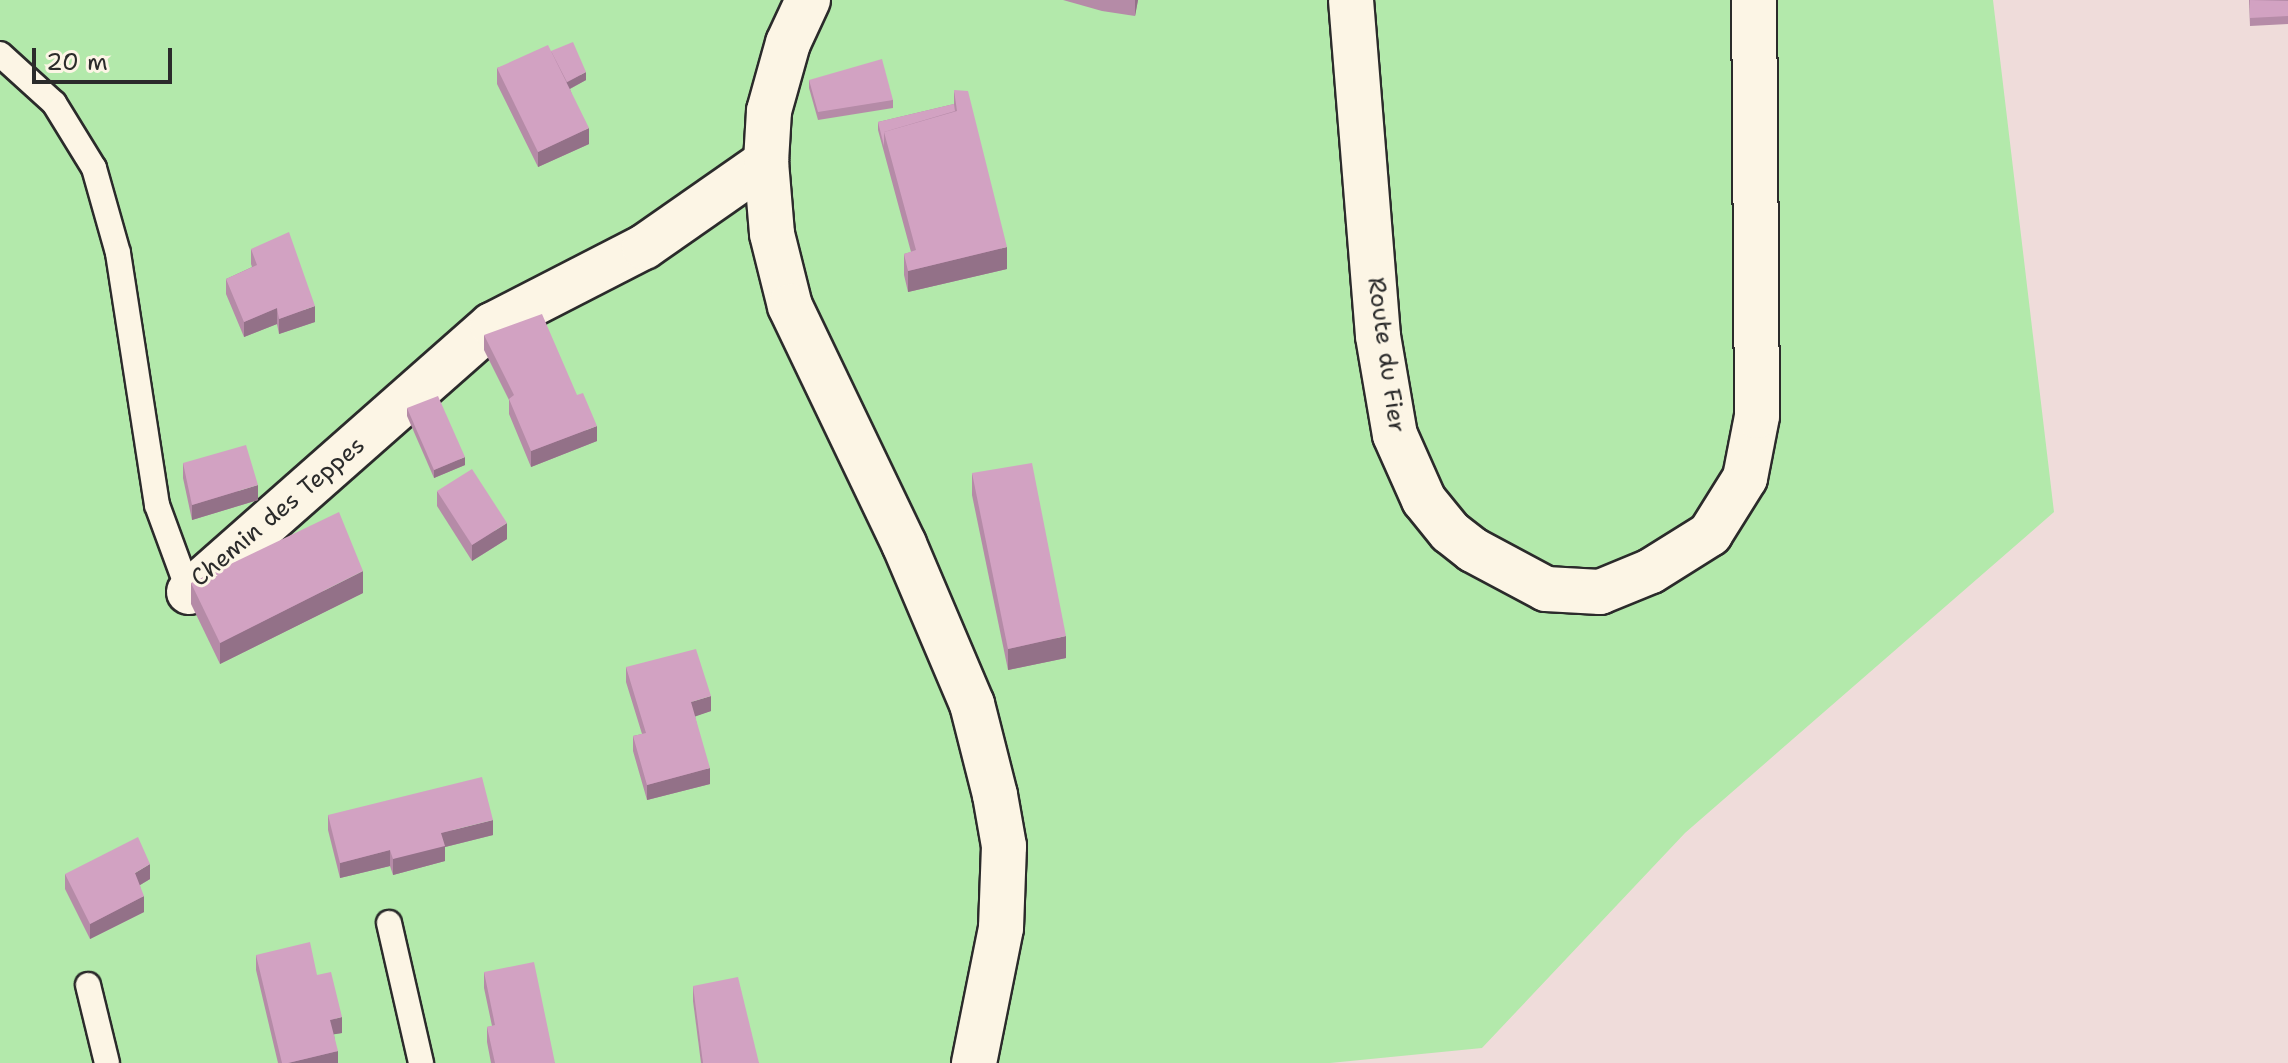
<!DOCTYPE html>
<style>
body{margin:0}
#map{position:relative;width:2288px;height:1063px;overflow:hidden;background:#efdcda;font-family:"Shantell Sans",sans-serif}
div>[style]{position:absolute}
.green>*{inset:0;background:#b3e9ab}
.roads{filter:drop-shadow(2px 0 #2b2b2b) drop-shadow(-2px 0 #2b2b2b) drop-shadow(0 2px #2b2b2b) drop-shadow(0 -2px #2b2b2b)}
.lane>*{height:24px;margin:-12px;padding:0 12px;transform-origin:12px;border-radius:12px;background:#fcf5e5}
.street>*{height:44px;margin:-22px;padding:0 22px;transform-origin:22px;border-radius:22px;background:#fcf5e5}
.secondary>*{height:44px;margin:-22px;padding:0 22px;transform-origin:22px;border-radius:22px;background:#fcf5e5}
.wall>*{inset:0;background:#b58ba7}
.shaded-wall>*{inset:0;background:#937188}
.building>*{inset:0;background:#d2a2c2}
span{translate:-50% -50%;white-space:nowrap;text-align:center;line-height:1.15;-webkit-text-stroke:6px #fcf5e5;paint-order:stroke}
.street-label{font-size:24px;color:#2b2b2b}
.scale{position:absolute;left:32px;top:48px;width:140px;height:36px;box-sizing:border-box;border:4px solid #2b2b2b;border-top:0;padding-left:10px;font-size:24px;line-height:28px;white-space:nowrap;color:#2b2b2b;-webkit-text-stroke:6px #fcf5e5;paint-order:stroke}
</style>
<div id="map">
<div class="green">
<i style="clip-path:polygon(0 0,1993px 0,2054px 512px,1685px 833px,1482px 1048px,1330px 1063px,0 1063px)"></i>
</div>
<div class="roads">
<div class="lane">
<i style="left:0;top:54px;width:73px;rotate:42.2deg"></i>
<i style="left:54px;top:103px;width:76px;rotate:58.4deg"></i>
<i style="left:94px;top:168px;width:88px;rotate:74.2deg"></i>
<i style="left:118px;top:253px;width:255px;rotate:81.2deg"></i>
<i style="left:157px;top:505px;width:93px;rotate:69.8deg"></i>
<i style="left:389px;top:923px;width:144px;rotate:77.1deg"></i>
<i style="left:88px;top:985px;width:80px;rotate:76.3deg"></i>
</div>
<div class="street">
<i style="left:189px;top:592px;width:404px;rotate:-41.4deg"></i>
<i style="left:492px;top:325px;width:171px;rotate:-27.2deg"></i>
<i style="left:644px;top:247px;width:149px;rotate:-34.9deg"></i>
</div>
<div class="secondary">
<i style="left:808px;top:0;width:47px;rotate:114.9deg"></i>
<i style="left:788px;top:43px;width:71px;rotate:105.6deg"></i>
<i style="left:769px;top:111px;width:51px;rotate:93.4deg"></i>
<i style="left:766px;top:162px;width:72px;rotate:85.2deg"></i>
<i style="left:772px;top:234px;width:74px;rotate:76deg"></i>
<i style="left:790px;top:306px;width:264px;rotate:64.4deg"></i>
<i style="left:904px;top:544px;width:174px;rotate:67deg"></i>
<i style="left:972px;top:704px;width:94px;rotate:75.8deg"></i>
<i style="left:995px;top:795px;width:52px;rotate:80deg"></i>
<i style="left:1004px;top:846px;width:82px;rotate:92.1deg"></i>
<i style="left:1001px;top:928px;width:138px;rotate:101.3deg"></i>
<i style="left:1351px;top:0;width:337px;rotate:85.4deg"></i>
<i style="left:1378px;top:336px;width:100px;rotate:80.3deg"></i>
<i style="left:1395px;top:435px;width:71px;rotate:66deg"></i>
<i style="left:1424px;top:500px;width:41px;rotate:50.9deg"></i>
<i style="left:1450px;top:532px;width:29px;rotate:38deg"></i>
<i style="left:1473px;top:550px;width:83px;rotate:28.1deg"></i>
<i style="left:1546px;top:589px;width:54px;rotate:3.2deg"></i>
<i style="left:1600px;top:592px;width:55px;rotate:-22.4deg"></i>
<i style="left:1651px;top:571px;width:70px;rotate:-32.1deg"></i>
<i style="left:1710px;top:534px;width:66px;rotate:-58deg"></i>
<i style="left:1745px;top:478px;width:63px;rotate:-79deg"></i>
<i style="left:1757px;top:416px;width:416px;rotate:-90.4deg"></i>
</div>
</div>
<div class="wall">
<i style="clip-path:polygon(1063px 0,1138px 0,1135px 16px,1102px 11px)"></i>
<i style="clip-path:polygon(2249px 0,2288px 0,2288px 24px,2250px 26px)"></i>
<i style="clip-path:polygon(551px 51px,586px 80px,570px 89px,589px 144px,538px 167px,497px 84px,497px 68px)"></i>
<i style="clip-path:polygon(809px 80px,893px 100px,893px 108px,818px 120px,809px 88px)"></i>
<i style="clip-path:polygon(954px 90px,1007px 269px,908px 292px,904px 275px,904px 254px,911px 252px,878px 130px,878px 122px,954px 104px)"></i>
<i style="clip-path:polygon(251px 249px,315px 322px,279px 334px,277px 324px,244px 337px,226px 294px,226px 279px,252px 267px,251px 264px)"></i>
<i style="clip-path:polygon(484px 335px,597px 441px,531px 467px,509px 414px,509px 400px,484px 350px)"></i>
<i style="clip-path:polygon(407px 408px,465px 465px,434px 478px,407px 416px)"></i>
<i style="clip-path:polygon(183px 463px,258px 500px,192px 520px,183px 478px)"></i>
<i style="clip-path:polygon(972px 473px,1066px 658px,1008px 670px,972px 495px)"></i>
<i style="clip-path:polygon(437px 491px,507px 539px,472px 561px,437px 506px)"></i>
<i style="clip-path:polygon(191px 583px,363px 593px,220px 664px,191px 604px)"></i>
<i style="clip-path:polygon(626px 667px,711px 711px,695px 716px,710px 784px,647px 800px,633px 751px,633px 736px,642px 734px,626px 682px)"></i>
<i style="clip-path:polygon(328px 815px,493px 835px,445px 847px,445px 861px,393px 875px,390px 866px,340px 878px,328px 830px)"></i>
<i style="clip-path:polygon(65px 874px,150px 879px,140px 885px,144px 912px,90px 939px,65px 889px)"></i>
<i style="clip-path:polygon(256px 955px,317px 975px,342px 1033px,334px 1034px,338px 1063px,278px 1063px,256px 970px)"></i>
<i style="clip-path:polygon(484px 972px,555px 1063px,491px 1063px,487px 1042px,487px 1027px,492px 1026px,484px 988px)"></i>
<i style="clip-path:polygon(693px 986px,759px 1063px,701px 1063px,693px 1001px)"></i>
</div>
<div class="shaded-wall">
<i style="clip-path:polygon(1135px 0,1138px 0,1135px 16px)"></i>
<i style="clip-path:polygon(586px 72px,586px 80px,562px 93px,562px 85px)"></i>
<i style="clip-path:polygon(589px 128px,589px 144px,538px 167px,538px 152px)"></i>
<i style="clip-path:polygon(1007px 247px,1007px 269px,908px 292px,908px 271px)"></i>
<i style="clip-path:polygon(315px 306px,315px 322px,279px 334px,279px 319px)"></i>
<i style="clip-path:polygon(277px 308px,277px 324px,244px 337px,244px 322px)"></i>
<i style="clip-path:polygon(597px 426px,597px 441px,531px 467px,531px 451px)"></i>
<i style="clip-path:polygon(465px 457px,465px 465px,434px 478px,434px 470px)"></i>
<i style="clip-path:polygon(258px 485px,258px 500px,192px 520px,192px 505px)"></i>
<i style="clip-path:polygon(507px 523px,507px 539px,472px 561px,472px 545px)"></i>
<i style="clip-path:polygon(363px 571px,363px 593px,220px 664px,220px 643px)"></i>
<i style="clip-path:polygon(1066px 636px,1066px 658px,1008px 670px,1008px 649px)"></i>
<i style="clip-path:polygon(711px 696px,711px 711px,691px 718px,691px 702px)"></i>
<i style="clip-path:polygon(710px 768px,710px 784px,647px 800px,647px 785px)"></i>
<i style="clip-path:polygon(493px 820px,493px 835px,445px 847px,445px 861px,393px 875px,393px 859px,441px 833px)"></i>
<i style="clip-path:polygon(390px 850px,390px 866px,340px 878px,340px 863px)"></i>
<i style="clip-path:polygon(150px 864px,150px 879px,135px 888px,135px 873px)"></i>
<i style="clip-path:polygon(144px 896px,144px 912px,90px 939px,90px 924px)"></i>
<i style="clip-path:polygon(342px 1017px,342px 1033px,330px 1035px,330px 1020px)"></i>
<i style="clip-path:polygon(338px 1051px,338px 1063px,288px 1063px)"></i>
</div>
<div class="building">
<i style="clip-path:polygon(2250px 0,2288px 1px,2288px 16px,2250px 18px)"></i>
<i style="clip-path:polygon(573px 42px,586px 72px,567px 82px,551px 51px)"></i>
<i style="clip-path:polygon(548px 45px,589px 128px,538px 152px,497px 68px)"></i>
<i style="clip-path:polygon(882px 59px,893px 100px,818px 112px,809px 80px)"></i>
<i style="clip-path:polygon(954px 90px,968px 91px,1007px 247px,908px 271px,904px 254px,916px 250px,884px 132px,957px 111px)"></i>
<i style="clip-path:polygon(954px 104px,955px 111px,884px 132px,884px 146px,878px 122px)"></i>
<i style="clip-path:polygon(289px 232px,315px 306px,279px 319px,277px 308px,244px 322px,226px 279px,257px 265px,251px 249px)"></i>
<i style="clip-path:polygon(542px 314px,577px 395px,583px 393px,597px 426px,531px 451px,509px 399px,514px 395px,484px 335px)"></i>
<i style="clip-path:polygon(438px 396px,465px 457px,434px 470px,407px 408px)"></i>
<i style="clip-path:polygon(246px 445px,258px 485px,192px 505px,183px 463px)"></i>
<i style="clip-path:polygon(1032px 463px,1066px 636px,1008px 649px,972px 473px)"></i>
<i style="clip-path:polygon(472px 469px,507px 523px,472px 545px,437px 491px)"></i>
<i style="clip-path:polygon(339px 512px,363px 571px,220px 643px,191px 583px)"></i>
<i style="clip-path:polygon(696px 649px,711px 696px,691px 702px,710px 768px,647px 785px,633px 736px,646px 733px,626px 667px)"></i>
<i style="clip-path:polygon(482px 777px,493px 820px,441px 833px,445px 846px,393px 859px,390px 850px,340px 863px,328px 815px)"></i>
<i style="clip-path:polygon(138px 837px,150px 864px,135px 873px,144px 896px,90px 924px,65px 874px)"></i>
<i style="clip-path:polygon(310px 942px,317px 975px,331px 972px,342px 1017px,330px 1020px,338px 1051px,288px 1063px,282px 1063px,256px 955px)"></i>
<i style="clip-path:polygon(534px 962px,555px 1063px,495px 1063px,487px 1027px,495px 1025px,484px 972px)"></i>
<i style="clip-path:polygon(738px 977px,759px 1063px,703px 1063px,693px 986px)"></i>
</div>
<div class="street-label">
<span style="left:1386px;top:355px;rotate:82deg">Route du Fier</span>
<span style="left:278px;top:512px;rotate:-40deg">Chemin des Teppes</span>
</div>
<div class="scale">20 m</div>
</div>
